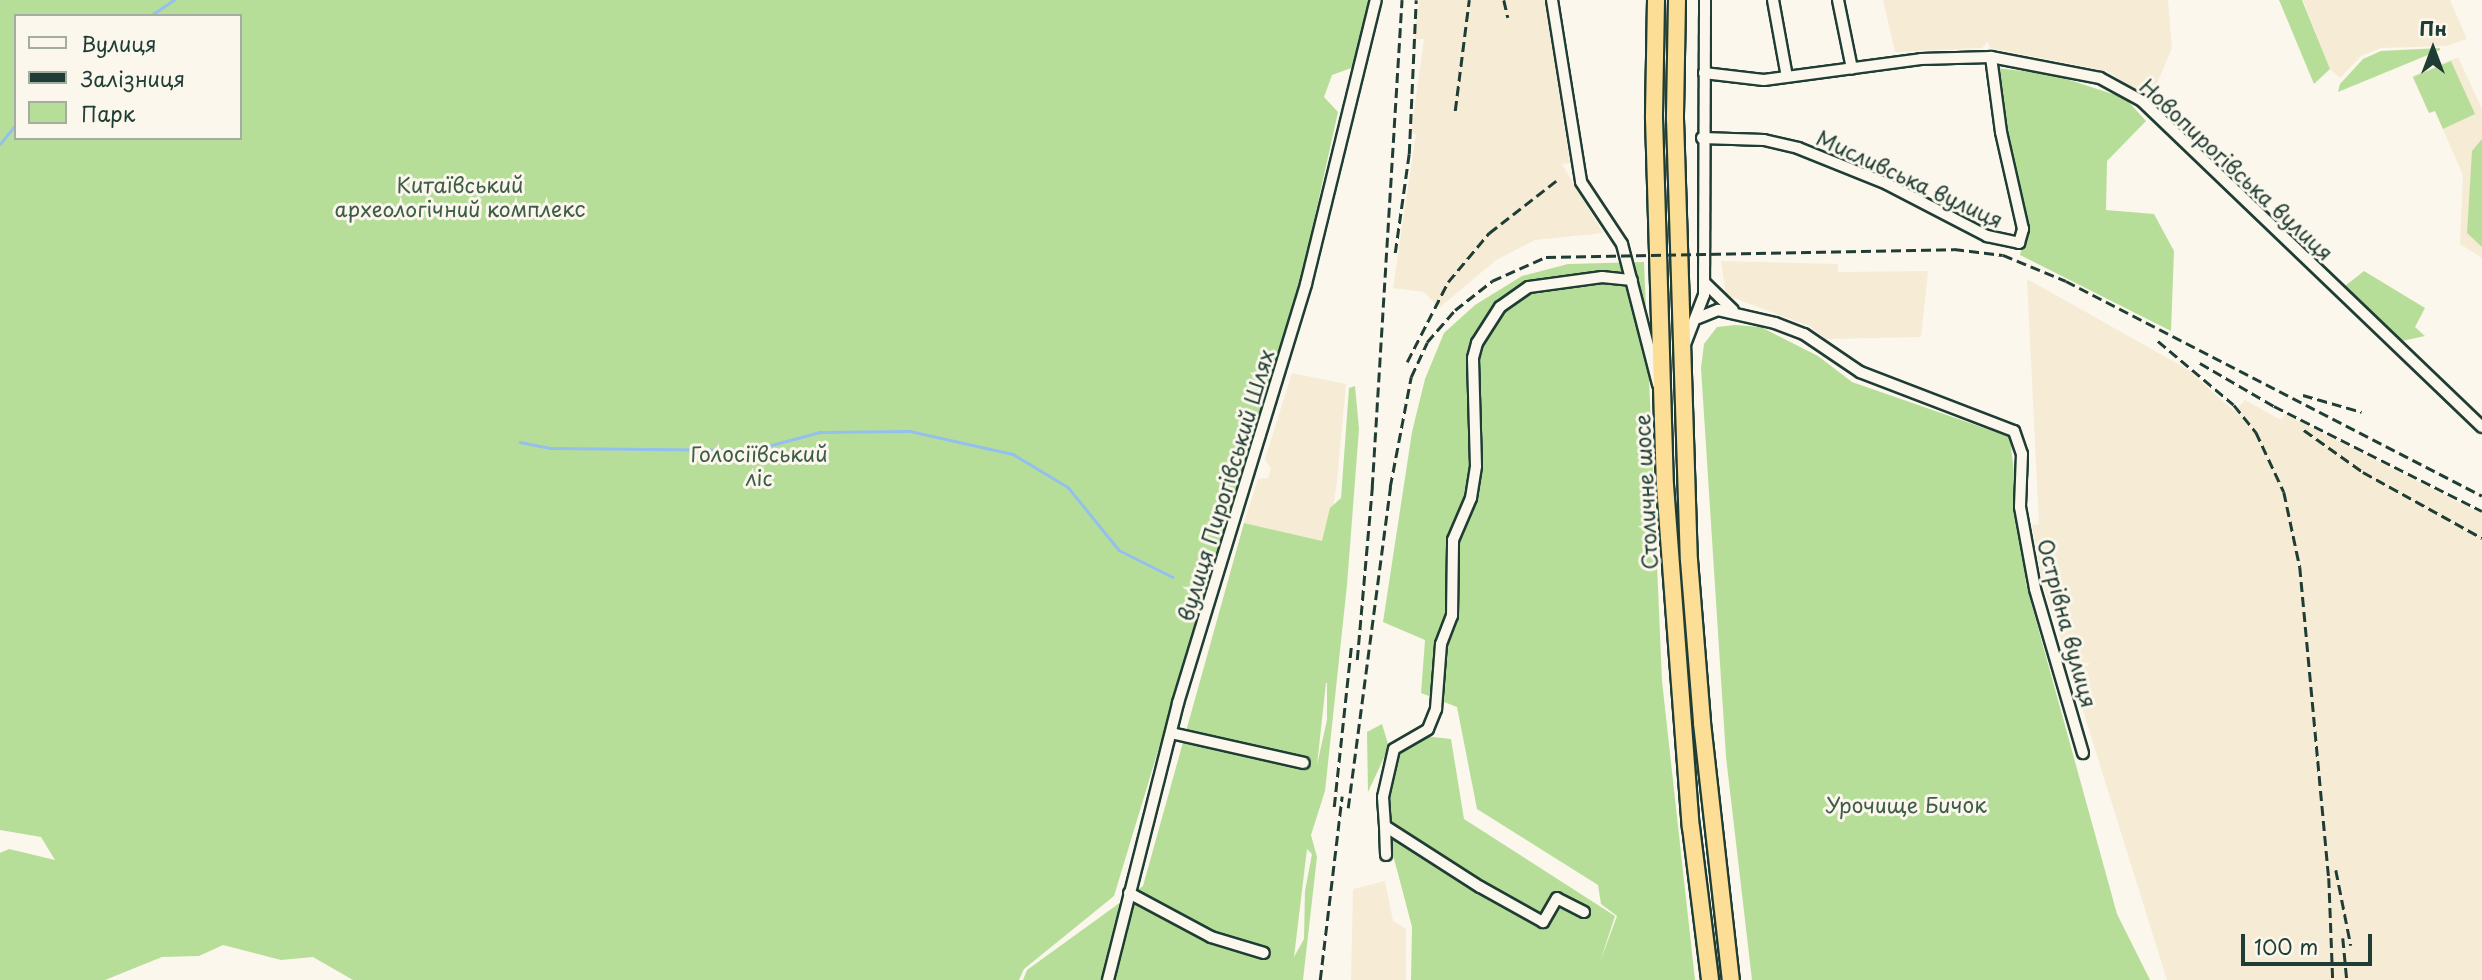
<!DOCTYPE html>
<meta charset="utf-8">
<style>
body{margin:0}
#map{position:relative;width:2482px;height:980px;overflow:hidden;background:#fbf7ec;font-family:"Playpen Sans",sans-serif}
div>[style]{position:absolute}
.built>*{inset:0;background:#f6ebd5}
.green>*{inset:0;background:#b7de99}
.stream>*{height:2.5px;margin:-1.25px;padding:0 1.25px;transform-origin:1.25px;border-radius:1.25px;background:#94c0ed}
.roads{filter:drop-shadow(2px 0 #1f3d34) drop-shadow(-2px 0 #1f3d34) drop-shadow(0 2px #1f3d34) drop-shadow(0 -2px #1f3d34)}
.minor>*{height:10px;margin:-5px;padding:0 5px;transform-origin:5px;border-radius:5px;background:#fbf7ec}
.highway>*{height:16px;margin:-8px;padding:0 8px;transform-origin:8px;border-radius:8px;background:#fcde96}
.rail>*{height:2.5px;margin-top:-1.25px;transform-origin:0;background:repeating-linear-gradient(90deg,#1f3d34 0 10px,transparent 0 15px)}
span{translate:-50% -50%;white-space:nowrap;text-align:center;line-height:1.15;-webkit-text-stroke:6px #fbf7ec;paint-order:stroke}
.street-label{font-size:21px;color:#1f3d34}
.park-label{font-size:21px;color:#3d5d48}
.legend{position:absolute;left:14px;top:14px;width:228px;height:126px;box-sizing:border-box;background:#fbf7ec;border:2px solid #a3ada2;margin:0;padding:9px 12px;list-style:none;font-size:21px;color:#1f3d34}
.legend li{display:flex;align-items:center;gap:14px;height:35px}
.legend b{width:35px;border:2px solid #a3ada2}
.north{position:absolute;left:2398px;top:14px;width:70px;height:70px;-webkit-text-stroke:5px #fbf7ec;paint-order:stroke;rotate:0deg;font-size:19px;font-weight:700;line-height:28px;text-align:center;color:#1f3d34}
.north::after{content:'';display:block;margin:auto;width:24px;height:32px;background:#1f3d34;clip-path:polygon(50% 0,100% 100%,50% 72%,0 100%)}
.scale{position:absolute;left:2241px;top:934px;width:131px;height:32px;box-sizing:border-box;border:4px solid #1f3d34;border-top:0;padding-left:9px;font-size:21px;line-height:24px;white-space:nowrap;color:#1f3d34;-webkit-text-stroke:5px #fbf7ec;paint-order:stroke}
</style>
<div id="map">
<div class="built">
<i style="clip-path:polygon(1419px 0,1545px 0,1570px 163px,1562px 164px,1603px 233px,1535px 240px,1496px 260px,1439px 308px,1424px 292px,1393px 288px,1416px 134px,1411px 133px,1424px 39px,1414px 39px)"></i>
<i style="clip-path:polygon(1883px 0,2168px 0,2172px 48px,2150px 100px,2107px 71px,1990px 48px,1988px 42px,1982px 48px,1895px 52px)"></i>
<i style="clip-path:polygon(2303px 0,2450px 0,2467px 39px,2447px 46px,2381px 48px,2361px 56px,2340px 78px,2330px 69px)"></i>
<i style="clip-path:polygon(2458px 57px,2482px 109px,2482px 258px,2460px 244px,2463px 175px,2435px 111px,2429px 113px,2412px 76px)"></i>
<i style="clip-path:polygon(1721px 261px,1838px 264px,1838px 272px,1928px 271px,1921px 337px,1826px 339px,1809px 326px,1726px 295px)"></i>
<i style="clip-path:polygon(2027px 279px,2187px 369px,2234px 411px,2245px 400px,2281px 420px,2285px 414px,2482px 514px,2482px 980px,2167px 980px,2041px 576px,2032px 525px,2039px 524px)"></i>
<i style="clip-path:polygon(1292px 373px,1346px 384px,1337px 481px,1329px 537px,1323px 542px,1244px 523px,1258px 479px,1268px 478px,1271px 469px,1265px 459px)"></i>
<i style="clip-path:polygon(1385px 881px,1393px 921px,1406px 929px,1406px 980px,1351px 980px,1353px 889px)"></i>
</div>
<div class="green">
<i style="clip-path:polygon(evenodd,0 0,1372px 0,1354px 67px,1332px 75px,1324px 97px,1338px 112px,1301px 279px,1114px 896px,1024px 969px,1019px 980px,353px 980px,313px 957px,281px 960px,223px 945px,199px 956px,162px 957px,105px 980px,0 980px,0 853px,9px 849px,55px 860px,41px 837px,0 830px,0 0,16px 16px,240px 16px,240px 138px,16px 138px,16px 16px)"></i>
<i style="clip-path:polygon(2279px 0,2302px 0,2330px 69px,2314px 84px)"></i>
<i style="clip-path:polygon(2440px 48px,2440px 50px,2338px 92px,2340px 84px,2363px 59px,2381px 51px)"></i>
<i style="clip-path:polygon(2451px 61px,2475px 114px,2443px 129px,2435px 111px,2429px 113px,2413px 77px)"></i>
<i style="clip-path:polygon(1996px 68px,2051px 74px,2125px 98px,2146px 121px,2107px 161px,2106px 210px,2154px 214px,2174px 251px,2171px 331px,2020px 255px,2025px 236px)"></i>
<i style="clip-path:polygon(2482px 139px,2482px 247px,2467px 233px,2472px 151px)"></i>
<i style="clip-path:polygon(1644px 262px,1662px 681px,1695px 980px,1411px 980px,1412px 927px,1381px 809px,1398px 748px,1424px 736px,1451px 739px,1464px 819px,1615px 916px,1600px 962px,1617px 916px,1601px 904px,1598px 885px,1477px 809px,1457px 707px,1421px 693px,1425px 640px,1383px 622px,1412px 432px,1425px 379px,1444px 333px,1475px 305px,1522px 276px,1568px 264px)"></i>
<i style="clip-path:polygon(2364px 271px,2425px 308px,2415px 327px,2425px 336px,2402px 341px,2348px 291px,2345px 286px)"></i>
<i style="clip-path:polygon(1735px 325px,1761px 327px,1818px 356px,1852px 382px,2010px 437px,2026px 584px,2117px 914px,2150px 980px,1752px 980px,1726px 757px,1701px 368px,1704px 344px,1717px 327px)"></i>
<i style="clip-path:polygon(evenodd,1355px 386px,1359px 429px,1347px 585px,1325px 791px,1311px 835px,1317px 857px,1303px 980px,1023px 980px,1027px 970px,1143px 886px,1244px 523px,1322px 541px,1330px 508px,1341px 498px,1349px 388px,1355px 386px,1327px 683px,1327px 720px,1317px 765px,1326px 683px,1327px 683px,1355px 386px,1307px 849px,1312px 854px,1305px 891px,1304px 939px,1294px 957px,1307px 849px)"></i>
<i style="clip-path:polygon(1382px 724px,1389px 747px,1368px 792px,1367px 732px)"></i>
</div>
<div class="stream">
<i style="left:150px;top:16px;width:29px;rotate:-34deg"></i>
<i style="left:0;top:144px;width:26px;rotate:-51deg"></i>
<i style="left:520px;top:442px;width:32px;rotate:11deg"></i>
<i style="left:551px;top:448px;width:202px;rotate:0.6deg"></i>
<i style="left:753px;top:450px;width:69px;rotate:-15deg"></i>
<i style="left:820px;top:432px;width:90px;rotate:-0.6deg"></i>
<i style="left:910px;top:431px;width:106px;rotate:12.6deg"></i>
<i style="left:1013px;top:454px;width:64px;rotate:31deg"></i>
<i style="left:1068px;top:487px;width:81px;rotate:51deg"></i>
<i style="left:1119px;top:550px;width:60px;rotate:26.6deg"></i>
</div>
<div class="roads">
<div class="minor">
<i style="left:1552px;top:0;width:184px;rotate:80.9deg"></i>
<i style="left:1581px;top:182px;width:74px;rotate:56.5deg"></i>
<i style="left:1622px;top:244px;width:145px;rotate:75.6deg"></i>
<i style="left:1773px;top:0;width:78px;rotate:79.7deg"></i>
<i style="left:1838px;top:0;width:70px;rotate:78.5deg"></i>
<i style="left:1704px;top:73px;width:60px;rotate:6.7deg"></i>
<i style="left:1764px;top:80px;width:158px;rotate:-7.6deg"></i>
<i style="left:1921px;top:59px;width:70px;rotate:-1.6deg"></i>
<i style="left:1991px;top:57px;width:111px;rotate:10.9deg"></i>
<i style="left:2100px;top:78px;width:48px;rotate:28.7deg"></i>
<i style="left:2142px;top:101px;width:471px;rotate:43.8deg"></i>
<i style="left:1702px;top:138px;width:62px;rotate:1.8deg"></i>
<i style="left:1764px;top:140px;width:35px;rotate:13deg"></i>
<i style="left:1798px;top:148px;width:96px;rotate:22deg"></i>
<i style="left:1887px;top:184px;width:113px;rotate:27.5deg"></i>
<i style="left:1987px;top:236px;width:33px;rotate:12deg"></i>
<i style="left:2019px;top:243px;width:15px;rotate:-74deg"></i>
<i style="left:2023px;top:229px;width:99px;rotate:-102.8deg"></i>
<i style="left:2001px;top:132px;width:76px;rotate:-97.6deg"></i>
<i style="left:1704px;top:282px;width:40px;rotate:44deg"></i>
<i style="left:1698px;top:318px;width:22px;rotate:-22deg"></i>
<i style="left:1718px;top:310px;width:58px;rotate:12.8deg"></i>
<i style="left:1775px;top:323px;width:31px;rotate:21deg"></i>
<i style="left:1804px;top:334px;width:68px;rotate:34.2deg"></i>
<i style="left:1860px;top:372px;width:165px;rotate:21deg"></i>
<i style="left:2014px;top:431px;width:24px;rotate:71deg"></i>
<i style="left:2022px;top:454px;width:53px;rotate:92.2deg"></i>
<i style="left:2020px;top:507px;width:83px;rotate:79.6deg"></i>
<i style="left:2035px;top:589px;width:171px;rotate:73.7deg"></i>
<i style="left:1684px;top:347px;width:56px;rotate:-69deg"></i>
<i style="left:1704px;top:295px;width:295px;rotate:-89.8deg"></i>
<i style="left:1171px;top:733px;width:136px;rotate:12.7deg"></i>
<i style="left:1385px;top:826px;width:29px;rotate:88deg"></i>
<i style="left:1129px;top:893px;width:93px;rotate:28.2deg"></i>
<i style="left:1211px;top:937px;width:55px;rotate:16.8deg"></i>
<i style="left:1584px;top:912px;width:30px;rotate:-153deg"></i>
<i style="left:1557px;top:898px;width:28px;rotate:120deg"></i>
<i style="left:1543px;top:922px;width:72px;rotate:-150.9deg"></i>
<i style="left:1480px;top:887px;width:113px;rotate:-147.3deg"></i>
<i style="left:1385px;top:826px;width:29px;rotate:-94deg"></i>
<i style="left:1383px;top:797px;width:49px;rotate:-77.1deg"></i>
<i style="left:1394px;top:749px;width:39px;rotate:-30deg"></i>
<i style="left:1428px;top:729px;width:22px;rotate:-68deg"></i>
<i style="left:1436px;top:709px;width:65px;rotate:-85.6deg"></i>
<i style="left:1441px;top:644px;width:30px;rotate:-69deg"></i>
<i style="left:1452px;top:616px;width:76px;rotate:-89.2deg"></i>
<i style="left:1453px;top:540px;width:46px;rotate:-66.8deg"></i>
<i style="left:1471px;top:498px;width:32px;rotate:-81deg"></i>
<i style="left:1476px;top:466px;width:108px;rotate:-91.6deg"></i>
<i style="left:1473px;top:358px;width:16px;rotate:-75deg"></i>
<i style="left:1477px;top:343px;width:43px;rotate:-57.4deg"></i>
<i style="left:1500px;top:307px;width:35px;rotate:-35deg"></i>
<i style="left:1529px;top:287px;width:74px;rotate:-7.8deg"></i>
<i style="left:1602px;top:277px;width:30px;rotate:6deg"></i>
<i style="left:1108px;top:980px;width:286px;rotate:-75.8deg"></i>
<i style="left:1178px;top:703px;width:438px;rotate:-73deg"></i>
<i style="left:1306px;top:284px;width:292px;rotate:-76.2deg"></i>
</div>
<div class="highway">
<i style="left:1656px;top:0;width:118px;rotate:91deg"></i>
<i style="left:1654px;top:118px;width:367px;rotate:88.3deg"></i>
<i style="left:1665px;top:485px;width:343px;rotate:85.7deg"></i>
<i style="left:1691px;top:827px;width:154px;rotate:82.9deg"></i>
<i style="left:1677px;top:0;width:119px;rotate:91deg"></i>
<i style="left:1675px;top:119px;width:441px;rotate:88.2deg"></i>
<i style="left:1689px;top:560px;width:164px;rotate:85.4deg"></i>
<i style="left:1702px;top:723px;width:259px;rotate:83.6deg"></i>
</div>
</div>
<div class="rail">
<i style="left:1504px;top:0;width:18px;rotate:77deg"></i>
<i style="left:1455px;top:111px;width:112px;rotate:-82.8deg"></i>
<i style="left:1395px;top:253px;width:100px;rotate:-82deg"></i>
<i style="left:1409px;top:154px;width:154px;rotate:-87.4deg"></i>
<i style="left:2158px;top:341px;width:99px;rotate:40.1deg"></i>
<i style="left:2234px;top:405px;width:35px;rotate:51deg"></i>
<i style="left:2256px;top:432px;width:66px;rotate:65deg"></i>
<i style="left:2284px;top:492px;width:77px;rotate:78deg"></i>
<i style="left:2300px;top:567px;width:312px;rotate:84.7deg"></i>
<i style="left:2329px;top:878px;width:102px;rotate:87.8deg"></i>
<i style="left:1407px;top:362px;width:90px;rotate:-62.9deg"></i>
<i style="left:1448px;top:282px;width:64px;rotate:-50.1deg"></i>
<i style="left:1489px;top:233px;width:86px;rotate:-37.9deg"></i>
<i style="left:2200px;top:363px;width:86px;rotate:30.2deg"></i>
<i style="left:2274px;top:406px;width:233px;rotate:26.8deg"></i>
<i style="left:2303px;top:395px;width:61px;rotate:16.1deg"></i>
<i style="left:2304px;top:430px;width:72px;rotate:35.4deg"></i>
<i style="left:2363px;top:472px;width:136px;rotate:29deg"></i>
<i style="left:1357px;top:660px;width:174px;rotate:-85deg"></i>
<i style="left:1372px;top:487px;width:488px;rotate:-86.5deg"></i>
<i style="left:1334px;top:807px;width:161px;rotate:-83.9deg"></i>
<i style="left:1348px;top:808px;width:324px;rotate:-82.5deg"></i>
<i style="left:1390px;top:487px;width:112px;rotate:-79.2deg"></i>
<i style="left:1411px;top:377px;width:38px;rotate:-65deg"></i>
<i style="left:1427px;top:342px;width:43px;rotate:-48.8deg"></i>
<i style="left:1455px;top:310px;width:47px;rotate:-38.1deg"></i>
<i style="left:1492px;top:281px;width:59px;rotate:-24deg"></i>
<i style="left:1546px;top:257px;width:408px;rotate:-1.1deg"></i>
<i style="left:1954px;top:249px;width:49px;rotate:7deg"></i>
<i style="left:2003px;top:255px;width:68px;rotate:22.4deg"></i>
<i style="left:2066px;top:281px;width:468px;rotate:27.3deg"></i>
<i style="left:2336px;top:870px;width:77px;rotate:78.8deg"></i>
<i style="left:2343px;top:938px;width:42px;rotate:84.6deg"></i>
<i style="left:1320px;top:980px;width:185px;rotate:-83.2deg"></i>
</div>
<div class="street-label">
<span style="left:2237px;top:169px;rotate:43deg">Новопирогівська вулиця</span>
<span style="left:1910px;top:178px;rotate:25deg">Мисливська вулиця</span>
<span style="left:1225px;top:485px;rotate:-73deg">вулиця Пирогівський Шлях</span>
<span style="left:1645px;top:492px;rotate:-93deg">Столичне шосе</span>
<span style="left:2068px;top:623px;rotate:75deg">Острівна вулиця</span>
</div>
<div class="park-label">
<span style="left:460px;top:196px">Китаївський<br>археологічний комплекс</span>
<span style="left:759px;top:465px">Голосіївський<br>ліс</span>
<span style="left:1906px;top:804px">Урочище Бичок</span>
</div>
<ul class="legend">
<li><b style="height:9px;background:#fbf7ec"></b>Вулиця</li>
<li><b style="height:9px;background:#1f3d34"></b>Залізниця</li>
<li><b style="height:19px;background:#b7de99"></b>Парк</li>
</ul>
<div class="north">Пн</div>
<div class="scale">100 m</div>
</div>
